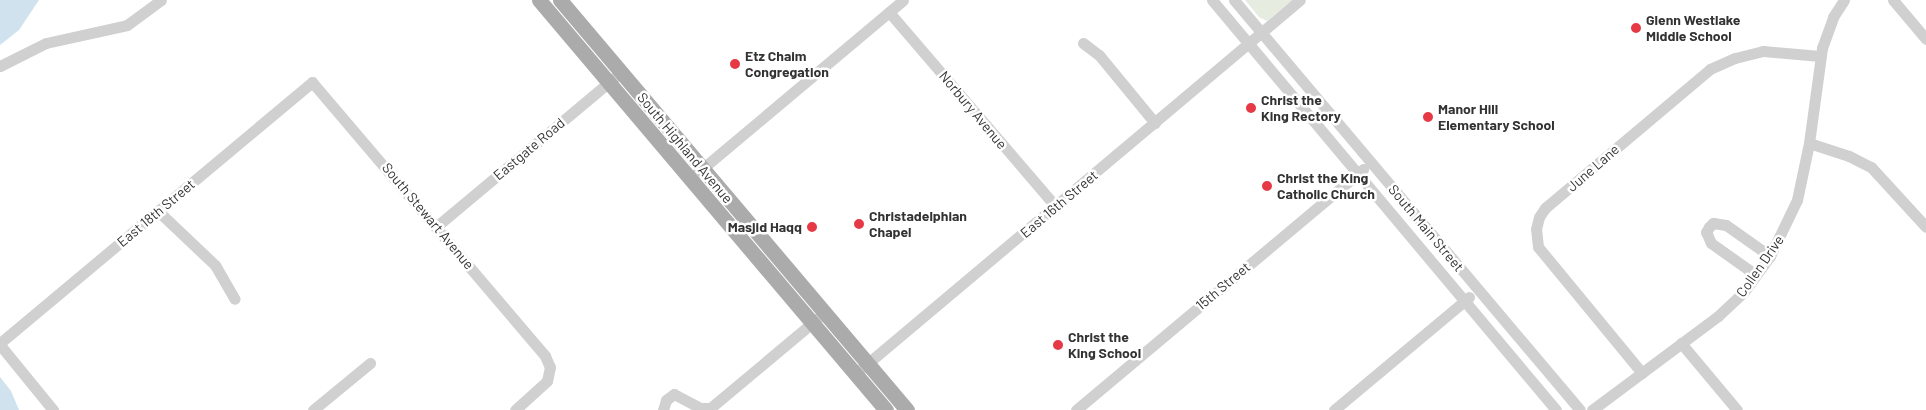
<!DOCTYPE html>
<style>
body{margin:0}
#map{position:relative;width:1926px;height:410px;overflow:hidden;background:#fff;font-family:Barlow,sans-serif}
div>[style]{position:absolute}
.green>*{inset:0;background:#e6ecdf}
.water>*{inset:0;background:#cfe2ee}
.minor>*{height:11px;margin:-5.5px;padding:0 5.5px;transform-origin:5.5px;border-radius:5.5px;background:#d0d0d0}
.major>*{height:15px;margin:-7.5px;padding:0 7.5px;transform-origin:7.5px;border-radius:7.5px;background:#ababab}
.dots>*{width:14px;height:14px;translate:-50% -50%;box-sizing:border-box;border:2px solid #fff;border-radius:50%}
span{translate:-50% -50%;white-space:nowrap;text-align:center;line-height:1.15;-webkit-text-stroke:5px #fff;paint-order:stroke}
.poi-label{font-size:14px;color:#333;font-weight:700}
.left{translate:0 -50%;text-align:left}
.right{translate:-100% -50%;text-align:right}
.street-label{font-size:14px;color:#333}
</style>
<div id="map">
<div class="green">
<i style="clip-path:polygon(1245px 0,1293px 0,1267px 21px,1259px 17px)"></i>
</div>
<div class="water">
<i style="clip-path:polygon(0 0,39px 0,19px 30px,0 45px)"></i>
<i style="clip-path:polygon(0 377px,11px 391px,19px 410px,0 410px)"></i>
</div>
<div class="minor">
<i style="left:1212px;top:0;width:535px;rotate:50deg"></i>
<i style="left:1234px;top:0;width:536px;rotate:49.84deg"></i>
<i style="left:1893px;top:0;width:51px;rotate:49.8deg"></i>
<i style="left:889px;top:12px;width:257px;rotate:49.4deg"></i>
<i style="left:1083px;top:43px;width:20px;rotate:37deg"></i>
<i style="left:1099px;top:55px;width:88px;rotate:50.5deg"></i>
<i style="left:0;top:66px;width:51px;rotate:-26.6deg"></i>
<i style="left:46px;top:43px;width:83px;rotate:-12.5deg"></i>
<i style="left:127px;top:25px;width:42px;rotate:-36.3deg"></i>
<i style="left:1809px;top:143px;width:42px;rotate:18deg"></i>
<i style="left:1849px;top:156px;width:25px;rotate:27deg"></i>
<i style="left:1871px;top:167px;width:81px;rotate:47.5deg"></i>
<i style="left:690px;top:179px;width:278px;rotate:-40deg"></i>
<i style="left:158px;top:211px;width:79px;rotate:43.5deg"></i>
<i style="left:215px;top:265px;width:39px;rotate:60deg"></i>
<i style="left:437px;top:226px;width:231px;rotate:-39.9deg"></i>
<i style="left:1756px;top:275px;width:55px;rotate:-144.6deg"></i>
<i style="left:1711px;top:243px;width:12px;rotate:-114deg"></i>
<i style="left:1706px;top:232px;width:6px;rotate:-59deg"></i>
<i style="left:1709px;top:227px;width:6px;rotate:-45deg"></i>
<i style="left:1713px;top:223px;width:13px;rotate:9deg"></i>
<i style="left:1726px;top:225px;width:54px;rotate:35.2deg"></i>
<i style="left:0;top:343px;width:407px;rotate:-39.9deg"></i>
<i style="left:312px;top:82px;width:360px;rotate:49.6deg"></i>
<i style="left:545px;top:356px;width:12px;rotate:66deg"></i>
<i style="left:550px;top:367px;width:14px;rotate:102deg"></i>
<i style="left:547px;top:381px;width:43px;rotate:137.8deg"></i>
<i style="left:1681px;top:343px;width:87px;rotate:50.1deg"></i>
<i style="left:0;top:345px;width:84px;rotate:50.8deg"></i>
<i style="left:1642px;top:373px;width:163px;rotate:-129.5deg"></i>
<i style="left:1538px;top:247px;width:18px;rotate:-96deg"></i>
<i style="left:1536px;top:229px;width:12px;rotate:-76deg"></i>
<i style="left:1539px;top:217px;width:11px;rotate:-56deg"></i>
<i style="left:1545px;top:208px;width:216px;rotate:-40.1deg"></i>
<i style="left:1710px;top:69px;width:27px;rotate:-24deg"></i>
<i style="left:1735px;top:58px;width:29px;rotate:-14deg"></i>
<i style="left:1763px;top:51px;width:57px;rotate:5deg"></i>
<i style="left:855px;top:374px;width:581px;rotate:-40.05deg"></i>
<i style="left:313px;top:410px;width:74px;rotate:-39.5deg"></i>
<i style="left:663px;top:410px;width:10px;rotate:-73deg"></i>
<i style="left:666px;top:400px;width:10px;rotate:-37deg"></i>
<i style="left:674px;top:394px;width:30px;rotate:28deg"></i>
<i style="left:700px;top:408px;width:11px"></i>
<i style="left:708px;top:410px;width:143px;rotate:-39.9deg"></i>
<i style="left:1076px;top:410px;width:375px;rotate:-40deg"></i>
<i style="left:1334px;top:410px;width:176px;rotate:-39.9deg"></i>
<i style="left:1592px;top:410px;width:157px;rotate:-36.7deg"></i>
<i style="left:1718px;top:316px;width:34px;rotate:-43deg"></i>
<i style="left:1743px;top:293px;width:46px;rotate:-53.9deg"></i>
<i style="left:1770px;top:256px;width:62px;rotate:-64.3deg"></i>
<i style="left:1797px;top:200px;width:58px;rotate:-78.1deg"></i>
<i style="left:1809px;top:143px;width:96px;rotate:-82.2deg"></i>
<i style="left:1822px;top:48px;width:33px;rotate:-70deg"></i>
<i style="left:1833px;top:17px;width:20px;rotate:-57deg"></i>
</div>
<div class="major">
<i style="left:539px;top:0;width:537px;rotate:49.76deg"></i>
<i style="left:560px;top:0;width:537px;rotate:49.76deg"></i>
</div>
<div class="dots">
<i style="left:1636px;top:28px;background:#e63946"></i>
<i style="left:735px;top:64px;background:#e63946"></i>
<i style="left:1251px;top:108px;background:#e63946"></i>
<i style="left:1428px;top:117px;background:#e63946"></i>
<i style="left:1267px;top:186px;background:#e63946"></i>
<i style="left:859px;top:224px;background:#e63946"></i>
<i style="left:812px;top:227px;background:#e63946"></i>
<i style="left:1058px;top:345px;background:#e63946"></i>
</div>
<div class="poi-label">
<span class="left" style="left:1646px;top:28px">Glenn Westlake<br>Middle School</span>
<span class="left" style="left:745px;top:64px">Etz Chaim<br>Congregation</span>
<span class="left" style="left:1261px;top:108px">Christ the<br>King Rectory</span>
<span class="left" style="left:1438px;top:117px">Manor Hill<br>Elementary School</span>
<span class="left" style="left:1277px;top:186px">Christ the King<br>Catholic Church</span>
<span class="left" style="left:869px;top:224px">Christadelphian<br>Chapel</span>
<span class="right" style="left:802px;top:227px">Masjid Haqq</span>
<span class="left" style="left:1068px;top:345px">Christ the<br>King School</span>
</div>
<div class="street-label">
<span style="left:973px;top:110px;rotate:50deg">Norbury Avenue</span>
<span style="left:685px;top:148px;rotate:50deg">South Highland Avenue</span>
<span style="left:529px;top:149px;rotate:-40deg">Eastgate Road</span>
<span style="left:1593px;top:168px;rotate:-41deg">June Lane</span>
<span style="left:1059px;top:204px;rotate:-40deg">East 16th Street</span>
<span style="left:156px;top:213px;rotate:-40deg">East 18th Street</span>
<span style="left:428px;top:216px;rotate:50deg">South Stewart Avenue</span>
<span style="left:1426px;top:228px;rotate:50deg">South Main Street</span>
<span style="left:1760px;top:266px;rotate:-55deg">Collen Drive</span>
<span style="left:1223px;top:286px;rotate:-40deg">15th Street</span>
</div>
</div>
